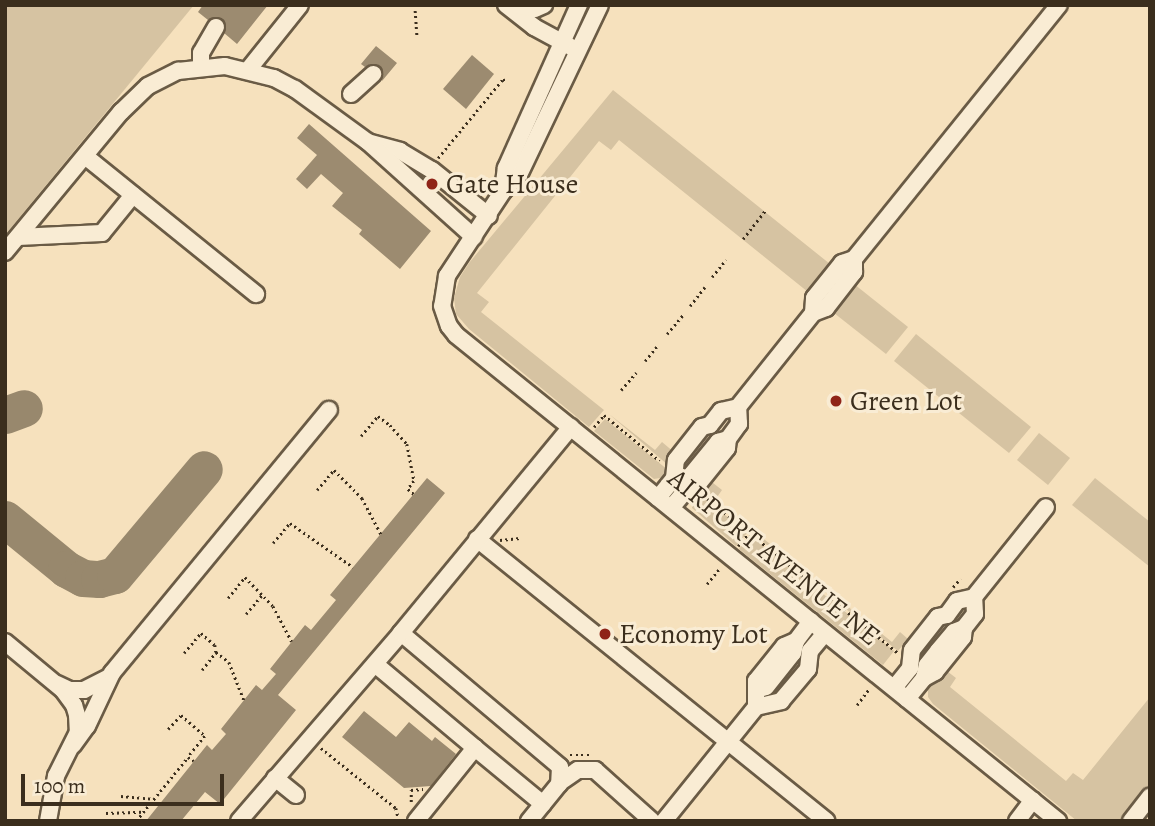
<!DOCTYPE html>
<style>
body{margin:0}
#map{position:relative;width:1155px;height:826px;overflow:hidden;background:#f6e1bd;font-family:Alegreya,serif}
div>[style]{position:absolute}
.green>*{inset:0;background:#d6c3a2}
.taxiway>*{height:37px;margin:-18.5px;padding:0 18.5px;transform-origin:18.5px;border-radius:18.5px;background:#98886d}
.building>*{inset:0;background:#9c8b70}
.path>*{height:2.5px;margin-top:-1.25px;transform-origin:0;background:repeating-linear-gradient(90deg,#3b2e1d 0 2px,transparent 0 5.5px)}
.roads{filter:drop-shadow(2px 0 #6a5b45) drop-shadow(-2px 0 #6a5b45) drop-shadow(0 2px #6a5b45) drop-shadow(0 -2px #6a5b45)}
.minor>*{height:16px;margin:-8px;padding:0 8px;transform-origin:8px;border-radius:8px;background:#f9ecd4}
.dots>*{width:19px;height:19px;translate:-50% -50%;box-sizing:border-box;border:4px solid #f9ecd4;border-radius:50%}
span{translate:-50% -50%;white-space:nowrap;text-align:center;line-height:1.15;-webkit-text-stroke:6px #f9ecd4;paint-order:stroke}
.poi-label{font-size:28px;color:#3b2e1d}
.left{translate:0 -50%;text-align:left}
.street-label{font-size:28px;color:#3b2e1d}
.frame{position:absolute;inset:0;border:7px solid #3b2e1d;pointer-events:none}
.scale{position:absolute;left:21px;top:774px;width:203px;height:32px;box-sizing:border-box;border:4px solid #3b2e1d;border-top:0;padding-left:9px;font-size:21px;line-height:24px;white-space:nowrap;color:#3b2e1d;-webkit-text-stroke:5px #f9ecd4;paint-order:stroke}
</style>
<div id="map">
<div class="green">
<i style="clip-path:polygon(5px 5px,194px 5px,5px 235px)"></i>
<i style="clip-path:polygon(613px 90px,830px 264px,808px 292px,619px 140px,611px 150px,599px 141px,477px 293px,489px 302px,481px 312px,604px 410px,589px 427px,469px 329px,456px 314px,454px 298px,460px 277px,469px 263px)"></i>
<i style="clip-path:polygon(854px 284px,908px 327px,886px 354px,834px 313px)"></i>
<i style="clip-path:polygon(916px 334px,1031px 427px,1009px 453px,894px 361px)"></i>
<i style="clip-path:polygon(609px 414px,655px 450px,662px 442px,675px 453px,669px 466px)"></i>
<i style="clip-path:polygon(605px 419px,668px 470px,666px 477px,654px 479px,594px 431px)"></i>
<i style="clip-path:polygon(1039px 433px,1070px 458px,1048px 485px,1017px 460px)"></i>
<i style="clip-path:polygon(1095px 478px,1150px 522px,1150px 567px,1072px 505px)"></i>
<i style="clip-path:polygon(708px 479px,722px 490px,715px 500px,750px 528px,749px 530px,699px 490px)"></i>
<i style="clip-path:polygon(697px 492px,747px 533px,736px 546px,692px 508px,692px 499px)"></i>
<i style="clip-path:polygon(754px 531px,892px 642px,900px 632px,908px 639px,898px 651px,752px 533px)"></i>
<i style="clip-path:polygon(750px 535px,894px 651px,883px 665px,739px 549px)"></i>
<i style="clip-path:polygon(943px 668px,956px 678px,950px 687px,1066px 781px,1073px 773px,1083px 780px,1150px 697px,1150px 783px,1119px 821px,1077px 821px,933px 704px,928px 697px,928px 689px)"></i>
</div>
<div class="taxiway">
<i style="left:5px;top:415px;width:20px;rotate:-20deg"></i>
<i style="left:5px;top:519px;width:79px;rotate:39.3deg"></i>
<i style="left:66px;top:569px;width:19px;rotate:28deg"></i>
<i style="left:83px;top:578px;width:16px;rotate:4deg"></i>
<i style="left:99px;top:579px;width:16px;rotate:-14deg"></i>
<i style="left:115px;top:575px;width:138px;rotate:-50deg"></i>
</div>
<div class="building">
<i style="clip-path:polygon(203px 5px,268px 5px,237px 44px,224px 33px,226px 26px,222px 18px,215px 17px,208px 20px,198px 12px)"></i>
<i style="clip-path:polygon(376px 46px,397px 63px,382px 81px,383px 72px,380px 66px,371px 64px,365px 67px,361px 64px)"></i>
<i style="clip-path:polygon(472px 55px,494px 74px,466px 109px,443px 89px)"></i>
<i style="clip-path:polygon(309px 124px,431px 231px,400px 269px,359px 234px,362px 230px,332px 206px,343px 193px,321px 174px,307px 189px,296px 179px,317px 155px,297px 138px)"></i>
<i style="clip-path:polygon(427px 478px,445px 493px,278px 695px,296px 710px,220px 804px,205px 792px,181px 821px,146px 821px,207px 745px,212px 750px,226px 734px,221px 729px,256px 685px,262px 690px,276px 674px,270px 669px,305px 625px,311px 630px,336px 600px,330px 595px)"></i>
<i style="clip-path:polygon(364px 711px,396px 737px,409px 722px,432px 741px,435px 737px,456px 754px,431px 786px,404px 788px,342px 737px)"></i>
</div>
<div class="path">
<i style="left:415px;top:5px;width:32px;rotate:86deg"></i>
<i style="left:438px;top:158px;width:102px;rotate:-50.6deg"></i>
<i style="left:503px;top:79px;width:4px;rotate:34deg"></i>
<i style="left:743px;top:239px;width:37px;rotate:-52deg"></i>
<i style="left:712px;top:277px;width:22px;rotate:-51deg"></i>
<i style="left:690px;top:306px;width:24px;rotate:-52deg"></i>
<i style="left:667px;top:334px;width:25px;rotate:-50deg"></i>
<i style="left:645px;top:361px;width:21px;rotate:-51deg"></i>
<i style="left:621px;top:390px;width:23px;rotate:-49deg"></i>
<i style="left:594px;top:427px;width:16px;rotate:-50deg"></i>
<i style="left:604px;top:415px;width:72px;rotate:39.4deg"></i>
<i style="left:361px;top:436px;width:26px;rotate:-50deg"></i>
<i style="left:378px;top:416px;width:15px;rotate:37deg"></i>
<i style="left:390px;top:425px;width:25px;rotate:48deg"></i>
<i style="left:407px;top:444px;width:38px;rotate:79deg"></i>
<i style="left:414px;top:481px;width:10px;rotate:127deg"></i>
<i style="left:408px;top:489px;width:8px;rotate:40deg"></i>
<i style="left:317px;top:490px;width:26px;rotate:-50deg"></i>
<i style="left:334px;top:470px;width:40px;rotate:45deg"></i>
<i style="left:362px;top:498px;width:41px;rotate:62.2deg"></i>
<i style="left:703px;top:495px;width:250px;rotate:39deg"></i>
<i style="left:500px;top:540px;width:20px;rotate:-6deg"></i>
<i style="left:273px;top:543px;width:26px;rotate:-50deg"></i>
<i style="left:290px;top:523px;width:77px;rotate:34.9deg"></i>
<i style="left:738px;top:546px;width:17px;rotate:-50deg"></i>
<i style="left:707px;top:584px;width:21px;rotate:-51deg"></i>
<i style="left:953px;top:587px;width:11px;rotate:-49deg"></i>
<i style="left:228px;top:598px;width:27px;rotate:-51deg"></i>
<i style="left:245px;top:577px;width:40px;rotate:46deg"></i>
<i style="left:273px;top:606px;width:40px;rotate:62deg"></i>
<i style="left:246px;top:614px;width:25px;rotate:-50deg"></i>
<i style="left:184px;top:653px;width:26px;rotate:-50deg"></i>
<i style="left:201px;top:633px;width:18px;rotate:41deg"></i>
<i style="left:215px;top:645px;width:7px;rotate:82deg"></i>
<i style="left:216px;top:652px;width:16px;rotate:38deg"></i>
<i style="left:229px;top:662px;width:41px;rotate:68.5deg"></i>
<i style="left:202px;top:670px;width:23px;rotate:-52deg"></i>
<i style="left:857px;top:705px;width:21px;rotate:-53deg"></i>
<i style="left:168px;top:729px;width:19px;rotate:-47deg"></i>
<i style="left:181px;top:715px;width:32px;rotate:41deg"></i>
<i style="left:205px;top:736px;width:27px;rotate:129deg"></i>
<i style="left:188px;top:757px;width:7px;rotate:34deg"></i>
<i style="left:321px;top:748px;width:96px;rotate:38.7deg"></i>
<i style="left:396px;top:808px;width:13px;rotate:77deg"></i>
<i style="left:570px;top:755px;width:21px"></i>
<i style="left:121px;top:796px;width:33px;rotate:5deg"></i>
<i style="left:411px;top:802px;width:12px;rotate:-90deg"></i>
<i style="left:411px;top:790px;width:12px;rotate:-5deg"></i>
<i style="left:106px;top:813px;width:36px;rotate:-2deg"></i>
<i style="left:136px;top:821px;width:82px;rotate:-50.9deg"></i>
</div>
<div class="roads">
<div class="minor">
<i style="left:506px;top:5px;width:36px;rotate:38deg"></i>
<i style="left:534px;top:27px;width:42px;rotate:28.4deg"></i>
<i style="left:515px;top:5px;width:20px;rotate:11deg"></i>
<i style="left:535px;top:9px;width:10px;rotate:-24deg"></i>
<i style="left:600px;top:5px;width:188px;rotate:115.5deg"></i>
<i style="left:519px;top:175px;width:23px;rotate:135deg"></i>
<i style="left:503px;top:191px;width:102px;rotate:123.4deg"></i>
<i style="left:447px;top:276px;width:30px;rotate:99deg"></i>
<i style="left:442px;top:306px;width:21px;rotate:71deg"></i>
<i style="left:449px;top:326px;width:11px;rotate:52deg"></i>
<i style="left:456px;top:335px;width:774px;rotate:38.91deg"></i>
<i style="left:201px;top:66px;width:13px;rotate:-90deg"></i>
<i style="left:201px;top:53px;width:30px;rotate:-60deg"></i>
<i style="left:248px;top:70px;width:83px;rotate:-51.3deg"></i>
<i style="left:351px;top:94px;width:30px;rotate:-42deg"></i>
<i style="left:371px;top:143px;width:30px;rotate:15deg"></i>
<i style="left:400px;top:151px;width:37px;rotate:31deg"></i>
<i style="left:432px;top:170px;width:73px;rotate:38.9deg"></i>
<i style="left:85px;top:156px;width:220px;rotate:38.9deg"></i>
<i style="left:503px;top:191px;width:23px;rotate:-83deg"></i>
<i style="left:506px;top:168px;width:179px;rotate:-65.9deg"></i>
<i style="left:18px;top:237px;width:84px;rotate:-2.7deg"></i>
<i style="left:102px;top:233px;width:49px;rotate:-50.8deg"></i>
<i style="left:5px;top:252px;width:182px;rotate:-50.4deg"></i>
<i style="left:121px;top:112px;width:37px;rotate:-44deg"></i>
<i style="left:148px;top:86px;width:34px;rotate:-27deg"></i>
<i style="left:178px;top:71px;width:47px;rotate:-6.1deg"></i>
<i style="left:225px;top:66px;width:50px;rotate:13.8deg"></i>
<i style="left:274px;top:78px;width:24px;rotate:28deg"></i>
<i style="left:295px;top:89px;width:90px;rotate:36deg"></i>
<i style="left:368px;top:142px;width:142px;rotate:41.9deg"></i>
<i style="left:813px;top:313px;width:15px;rotate:-86deg"></i>
<i style="left:814px;top:298px;width:45px;rotate:-51.3deg"></i>
<i style="left:842px;top:263px;width:13px;rotate:-18deg"></i>
<i style="left:854px;top:259px;width:326px;rotate:-51.1deg"></i>
<i style="left:688px;top:488px;width:13px;rotate:-77deg"></i>
<i style="left:691px;top:475px;width:43px;rotate:-50.7deg"></i>
<i style="left:718px;top:442px;width:10px;rotate:-17deg"></i>
<i style="left:658px;top:498px;width:26px;rotate:-51deg"></i>
<i style="left:674px;top:478px;width:18px;rotate:-84deg"></i>
<i style="left:676px;top:460px;width:42px;rotate:-51.8deg"></i>
<i style="left:702px;top:427px;width:8px;rotate:-14deg"></i>
<i style="left:710px;top:425px;width:18px;rotate:-52deg"></i>
<i style="left:721px;top:411px;width:17px;rotate:-13deg"></i>
<i style="left:738px;top:407px;width:120px;rotate:-51.4deg"></i>
<i style="left:813px;top:313px;width:14px;rotate:-21deg"></i>
<i style="left:826px;top:308px;width:46px;rotate:-52.1deg"></i>
<i style="left:854px;top:272px;width:13px;rotate:-90deg"></i>
<i style="left:671px;top:508px;width:26px;rotate:-50deg"></i>
<i style="left:688px;top:488px;width:12px;rotate:-24deg"></i>
<i style="left:699px;top:483px;width:45px;rotate:-51.3deg"></i>
<i style="left:727px;top:448px;width:9px;rotate:-84deg"></i>
<i style="left:728px;top:439px;width:19px;rotate:-54deg"></i>
<i style="left:739px;top:424px;width:17px;rotate:-93deg"></i>
<i style="left:477px;top:539px;width:449px;rotate:38.9deg"></i>
<i style="left:401px;top:633px;width:208px;rotate:40.1deg"></i>
<i style="left:560px;top:767px;width:17px;rotate:93deg"></i>
<i style="left:559px;top:784px;width:48px;rotate:129deg"></i>
<i style="left:5px;top:642px;width:75px;rotate:39.6deg"></i>
<i style="left:63px;top:690px;width:19px;rotate:54deg"></i>
<i style="left:74px;top:705px;width:10px;rotate:73deg"></i>
<i style="left:77px;top:715px;width:17px;rotate:87deg"></i>
<i style="left:78px;top:732px;width:49px;rotate:116.6deg"></i>
<i style="left:56px;top:776px;width:46px;rotate:100.1deg"></i>
<i style="left:375px;top:664px;width:131px;rotate:40deg"></i>
<i style="left:924px;top:678px;width:13px;rotate:-77deg"></i>
<i style="left:927px;top:665px;width:18px;rotate:-52deg"></i>
<i style="left:938px;top:651px;width:25px;rotate:-50deg"></i>
<i style="left:954px;top:632px;width:11px;rotate:-22deg"></i>
<i style="left:57px;top:684px;width:14px;rotate:25deg"></i>
<i style="left:70px;top:690px;width:14px"></i>
<i style="left:84px;top:690px;width:27px;rotate:-27deg"></i>
<i style="left:894px;top:688px;width:26px;rotate:-51deg"></i>
<i style="left:910px;top:668px;width:18px;rotate:-84deg"></i>
<i style="left:912px;top:650px;width:42px;rotate:-51.8deg"></i>
<i style="left:938px;top:617px;width:9px;rotate:-13deg"></i>
<i style="left:947px;top:615px;width:17px;rotate:-54deg"></i>
<i style="left:957px;top:601px;width:17px;rotate:-13deg"></i>
<i style="left:974px;top:597px;width:115px;rotate:-51.3deg"></i>
<i style="left:756px;top:690px;width:10px;rotate:-17deg"></i>
<i style="left:766px;top:687px;width:43px;rotate:-51.5deg"></i>
<i style="left:793px;top:653px;width:12px;rotate:-76deg"></i>
<i style="left:907px;top:699px;width:27px;rotate:-51deg"></i>
<i style="left:924px;top:678px;width:13px;rotate:-29deg"></i>
<i style="left:935px;top:672px;width:45px;rotate:-51.3deg"></i>
<i style="left:963px;top:637px;width:9px;rotate:-84deg"></i>
<i style="left:964px;top:628px;width:18px;rotate:-52deg"></i>
<i style="left:975px;top:614px;width:17px;rotate:-93deg"></i>
<i style="left:756px;top:707px;width:26px;rotate:-13deg"></i>
<i style="left:781px;top:701px;width:42px;rotate:-49.8deg"></i>
<i style="left:808px;top:669px;width:18px;rotate:-84deg"></i>
<i style="left:810px;top:651px;width:23px;rotate:-50deg"></i>
<i style="left:73px;top:745px;width:24px;rotate:-54deg"></i>
<i style="left:87px;top:726px;width:59px;rotate:-64.7deg"></i>
<i style="left:112px;top:673px;width:341px;rotate:-50.5deg"></i>
<i style="left:275px;top:778px;width:27px;rotate:39deg"></i>
<i style="left:562px;top:781px;width:19px;rotate:-35deg"></i>
<i style="left:578px;top:770px;width:17px"></i>
<i style="left:595px;top:770px;width:76px;rotate:41.8deg"></i>
<i style="left:239px;top:821px;width:248px;rotate:-49.2deg"></i>
<i style="left:401px;top:633px;width:267px;rotate:-50.5deg"></i>
<i style="left:416px;top:821px;width:94px;rotate:-51.1deg"></i>
<i style="left:475px;top:748px;width:88px;rotate:39.5deg"></i>
<i style="left:664px;top:821px;width:146px;rotate:-51.1deg"></i>
<i style="left:756px;top:707px;width:26px;rotate:-90deg"></i>
<i style="left:756px;top:681px;width:45px;rotate:-51.3deg"></i>
<i style="left:784px;top:646px;width:13px;rotate:-23deg"></i>
<i style="left:796px;top:641px;width:25px;rotate:-53deg"></i>
<i style="left:1017px;top:821px;width:26px;rotate:-53deg"></i>
<i style="left:1131px;top:821px;width:31px;rotate:-52deg"></i>
</div>
</div>
<div class="dots">
<i style="left:432px;top:184px;background:#8f2418"></i>
<i style="left:836px;top:401px;background:#8f2418"></i>
<i style="left:605px;top:634px;background:#8f2418"></i>
</div>
<div class="poi-label">
<span class="left" style="left:446px;top:184px">Gate House</span>
<span class="left" style="left:850px;top:401px">Green Lot</span>
<span class="left" style="left:619px;top:634px">Economy Lot</span>
</div>
<div class="street-label">
<span style="left:774px;top:557px;rotate:39deg">AIRPORT AVENUE NE</span>
</div>
<div class="frame"></div>
<div class="scale">100 m</div>
</div>
